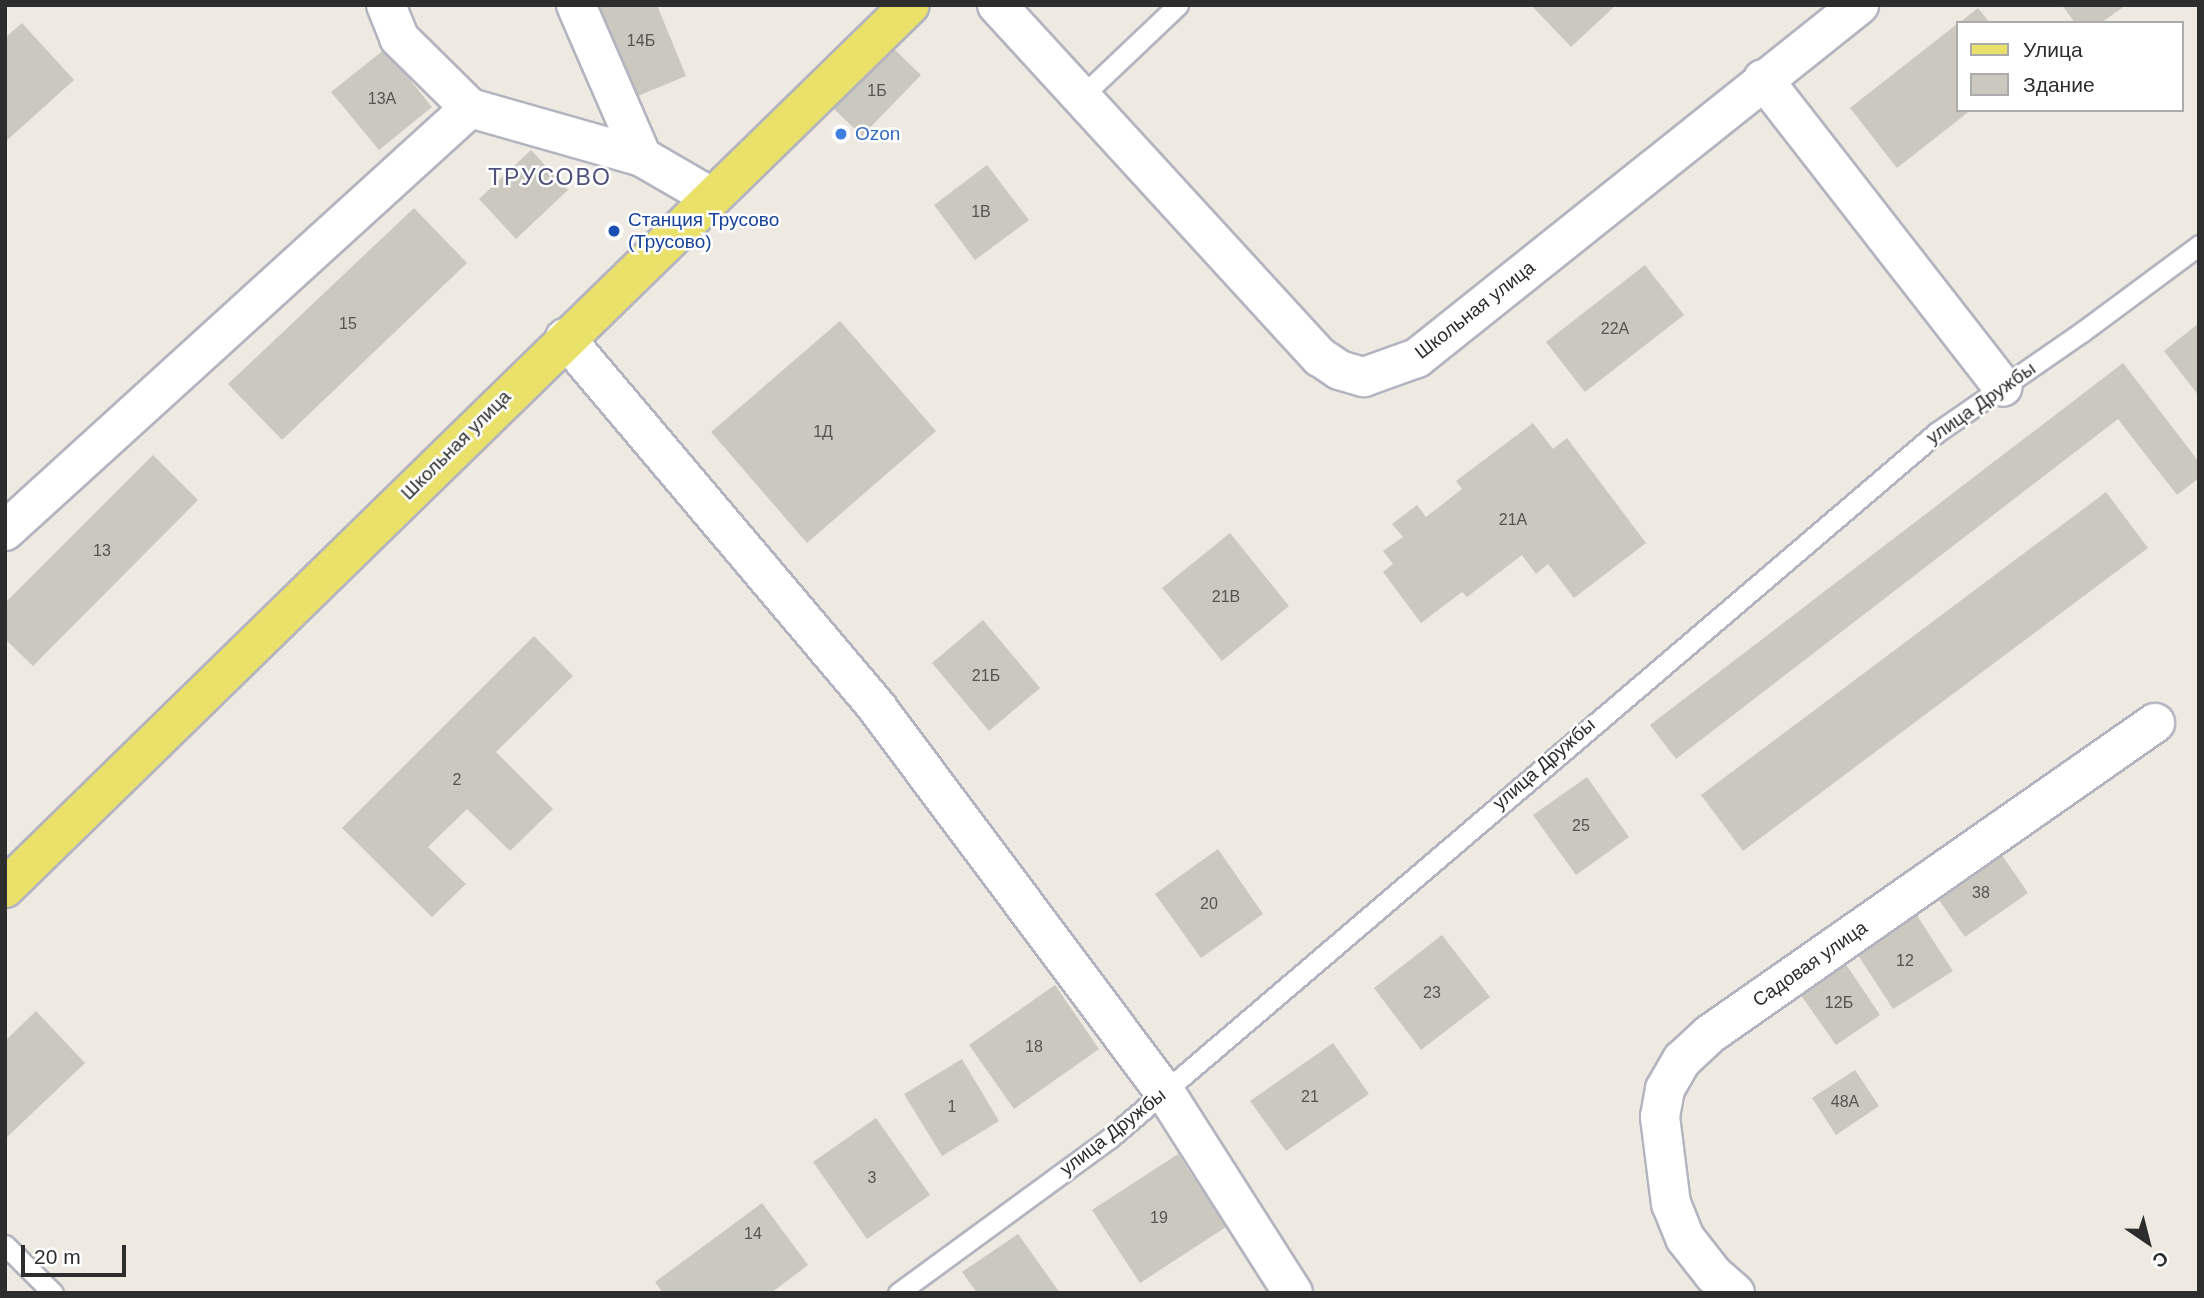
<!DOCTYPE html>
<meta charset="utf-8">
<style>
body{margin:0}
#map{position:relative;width:2204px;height:1298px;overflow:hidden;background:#eeeae1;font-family:Arial,sans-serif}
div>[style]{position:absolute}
.building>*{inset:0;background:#cac8bf}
.roads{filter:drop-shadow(2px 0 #b4b4c0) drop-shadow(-2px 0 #b4b4c0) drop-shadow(0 2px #b4b4c0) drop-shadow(0 -2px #b4b4c0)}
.lane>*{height:19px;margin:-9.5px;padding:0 9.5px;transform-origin:9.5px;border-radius:9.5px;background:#fff}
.street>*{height:38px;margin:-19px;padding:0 19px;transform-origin:19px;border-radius:19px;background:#fff}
.primary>*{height:38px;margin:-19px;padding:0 19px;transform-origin:19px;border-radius:19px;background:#eae16a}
.dots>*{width:19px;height:19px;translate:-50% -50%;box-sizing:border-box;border:4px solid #fff;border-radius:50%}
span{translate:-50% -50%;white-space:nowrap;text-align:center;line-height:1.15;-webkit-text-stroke:5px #fff;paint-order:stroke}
.number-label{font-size:16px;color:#545452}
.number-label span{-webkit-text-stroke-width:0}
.shop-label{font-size:19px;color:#366cbe}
.left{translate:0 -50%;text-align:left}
.transit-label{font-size:19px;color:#164399}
.street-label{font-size:19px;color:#2d2d2d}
.quarter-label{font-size:23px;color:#4f507c;letter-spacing:2px}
.frame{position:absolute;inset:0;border:7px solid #2d2d2d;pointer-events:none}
.legend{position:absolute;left:1956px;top:21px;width:228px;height:91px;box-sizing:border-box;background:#fff;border:2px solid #ababab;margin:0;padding:9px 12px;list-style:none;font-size:21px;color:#2d2d2d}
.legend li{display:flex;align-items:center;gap:14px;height:35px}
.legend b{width:35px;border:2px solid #ababab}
.north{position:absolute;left:2113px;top:1207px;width:70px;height:70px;-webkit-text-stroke:5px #fff;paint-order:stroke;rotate:145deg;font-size:19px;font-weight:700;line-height:28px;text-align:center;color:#2d2d2d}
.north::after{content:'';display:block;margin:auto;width:24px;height:32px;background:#2d2d2d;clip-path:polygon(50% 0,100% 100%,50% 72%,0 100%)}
.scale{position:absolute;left:21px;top:1245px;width:105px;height:32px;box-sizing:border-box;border:4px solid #2d2d2d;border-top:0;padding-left:9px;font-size:21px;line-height:24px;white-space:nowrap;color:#2d2d2d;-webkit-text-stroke:5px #fff;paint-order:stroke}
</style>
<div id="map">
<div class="building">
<i style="clip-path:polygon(595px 5px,657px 5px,686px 76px,633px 98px)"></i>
<i style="clip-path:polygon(1531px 5px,1616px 5px,1571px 47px)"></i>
<i style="clip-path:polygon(2062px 5px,2126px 5px,2101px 23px,2075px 23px)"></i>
<i style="clip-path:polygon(1978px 8px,1990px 23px,1959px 23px)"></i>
<i style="clip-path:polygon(22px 23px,74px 80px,5px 142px,5px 38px)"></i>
<i style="clip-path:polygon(1957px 24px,1957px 110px,1971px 110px,1897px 168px,1850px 108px)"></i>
<i style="clip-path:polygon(891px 46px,921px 75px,862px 136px,832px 107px)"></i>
<i style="clip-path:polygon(385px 49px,432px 107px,379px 150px,331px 92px)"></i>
<i style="clip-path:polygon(531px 150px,568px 190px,516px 239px,479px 199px)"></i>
<i style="clip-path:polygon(987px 165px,1029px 220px,975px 260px,934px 205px)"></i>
<i style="clip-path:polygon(414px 208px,467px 263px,282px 440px,228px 384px)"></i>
<i style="clip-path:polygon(1645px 265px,1684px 315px,1585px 392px,1546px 342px)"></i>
<i style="clip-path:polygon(840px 321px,936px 431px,807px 543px,711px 432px)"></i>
<i style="clip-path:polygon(2199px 323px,2199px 396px,2164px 351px)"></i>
<i style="clip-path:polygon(2123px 363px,2199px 462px,2199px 478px,2177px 495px,2118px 419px,1676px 759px,1650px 725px)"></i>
<i style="clip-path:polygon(1533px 423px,1553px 449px,1567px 438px,1646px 543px,1574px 598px,1548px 564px,1536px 574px,1522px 555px,1467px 597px,1462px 592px,1421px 623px,1383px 572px,1393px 564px,1383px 551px,1403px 537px,1392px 524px,1417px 505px,1426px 517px,1462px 489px,1456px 481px)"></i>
<i style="clip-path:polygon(153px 455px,198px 500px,33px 666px,5px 639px,5px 603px)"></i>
<i style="clip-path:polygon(2106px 492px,2148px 548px,1743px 851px,1701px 795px)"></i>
<i style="clip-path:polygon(1230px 533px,1289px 606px,1222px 661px,1162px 588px)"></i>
<i style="clip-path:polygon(983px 620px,1040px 688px,989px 731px,932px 663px)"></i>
<i style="clip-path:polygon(534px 636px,573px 676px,496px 752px,553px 809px,510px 851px,467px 809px,428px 847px,466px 884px,432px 917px,342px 828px)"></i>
<i style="clip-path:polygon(1587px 777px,1629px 837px,1576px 875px,1533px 815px)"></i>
<i style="clip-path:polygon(1997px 848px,2028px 893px,1965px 937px,1934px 893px)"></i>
<i style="clip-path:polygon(1218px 849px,1263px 914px,1201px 958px,1155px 894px)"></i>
<i style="clip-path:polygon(1916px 914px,1953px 971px,1893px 1009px,1856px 952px)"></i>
<i style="clip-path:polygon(1442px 935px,1490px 997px,1421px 1050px,1374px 988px)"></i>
<i style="clip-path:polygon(1843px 960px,1880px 1015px,1836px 1045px,1798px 991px)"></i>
<i style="clip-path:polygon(1055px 985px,1099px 1049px,1014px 1109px,969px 1045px)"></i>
<i style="clip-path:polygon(36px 1011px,85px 1063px,5px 1139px,5px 1041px)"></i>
<i style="clip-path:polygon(1333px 1043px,1369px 1094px,1286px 1151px,1250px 1101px)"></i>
<i style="clip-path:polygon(962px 1059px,999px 1121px,942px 1156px,904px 1094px)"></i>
<i style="clip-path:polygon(1855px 1070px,1879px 1106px,1836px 1135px,1812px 1098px)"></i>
<i style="clip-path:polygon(876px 1118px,930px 1195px,867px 1239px,813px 1162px)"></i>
<i style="clip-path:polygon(1178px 1154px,1226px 1227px,1140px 1283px,1092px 1210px)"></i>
<i style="clip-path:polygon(762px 1203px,808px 1265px,771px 1293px,663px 1293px,655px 1282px)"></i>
<i style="clip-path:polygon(1018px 1234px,1060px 1293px,977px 1293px,962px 1272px)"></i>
</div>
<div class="roads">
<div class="lane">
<i style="left:1081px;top:97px;width:134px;rotate:-43.5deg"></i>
<i style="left:5px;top:1245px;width:68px;rotate:45deg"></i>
<i style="left:898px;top:1293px;width:263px;rotate:-36.2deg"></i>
<i style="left:1110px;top:1138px;width:1086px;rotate:-40.48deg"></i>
<i style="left:1936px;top:433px;width:178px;rotate:-34.7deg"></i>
<i style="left:2082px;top:332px;width:146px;rotate:-36.6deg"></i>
</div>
<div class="street">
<i style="left:386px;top:5px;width:35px;rotate:68deg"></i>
<i style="left:399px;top:38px;width:100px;rotate:44.6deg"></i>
<i style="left:470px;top:108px;width:179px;rotate:15.9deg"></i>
<i style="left:576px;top:5px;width:166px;rotate:66.5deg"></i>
<i style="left:642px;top:157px;width:80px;rotate:30.1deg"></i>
<i style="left:997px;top:5px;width:478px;rotate:47.5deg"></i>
<i style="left:1320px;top:357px;width:23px;rotate:34deg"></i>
<i style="left:1339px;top:370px;width:26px;rotate:16deg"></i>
<i style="left:1364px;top:377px;width:56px;rotate:-19.7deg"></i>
<i style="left:1417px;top:358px;width:566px;rotate:-38.61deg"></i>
<i style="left:1763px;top:79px;width:390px;rotate:52.1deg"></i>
<i style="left:565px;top:338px;width:485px;rotate:49.8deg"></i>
<i style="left:878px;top:709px;width:479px;rotate:53.2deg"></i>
<i style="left:1165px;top:1092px;width:238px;rotate:57.5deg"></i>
<i style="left:5px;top:531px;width:629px;rotate:-42.29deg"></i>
<i style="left:1735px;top:1293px;width:28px;rotate:-139deg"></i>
<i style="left:1714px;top:1275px;width:47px;rotate:-128.1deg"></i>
<i style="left:1685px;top:1238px;width:37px;rotate:-112deg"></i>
<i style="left:1671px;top:1204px;width:88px;rotate:-97.2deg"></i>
<i style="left:1660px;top:1117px;width:28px;rotate:-80deg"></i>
<i style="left:1665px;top:1089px;width:34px;rotate:-60deg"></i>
<i style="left:1682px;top:1060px;width:38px;rotate:-43deg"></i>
<i style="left:1710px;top:1034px;width:543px;rotate:-34.95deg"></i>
</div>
<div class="primary">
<i style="left:5px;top:888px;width:1264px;rotate:-44.3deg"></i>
</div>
</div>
<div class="dots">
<i style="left:841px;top:134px;background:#3f7fe0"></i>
<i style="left:614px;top:231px;background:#1a4fb4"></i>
</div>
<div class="number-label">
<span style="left:641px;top:41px">14Б</span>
<span style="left:877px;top:91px">1Б</span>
<span style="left:382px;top:99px">13А</span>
<span style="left:981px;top:212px">1В</span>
<span style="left:348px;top:324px">15</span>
<span style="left:1615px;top:329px">22А</span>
<span style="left:823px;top:432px">1Д</span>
<span style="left:1513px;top:520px">21А</span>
<span style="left:102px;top:551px">13</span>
<span style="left:1226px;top:597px">21В</span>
<span style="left:986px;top:676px">21Б</span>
<span style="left:457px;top:780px">2</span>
<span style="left:1581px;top:826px">25</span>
<span style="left:1981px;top:893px">38</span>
<span style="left:1209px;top:904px">20</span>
<span style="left:1905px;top:961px">12</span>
<span style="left:1432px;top:993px">23</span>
<span style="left:1839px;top:1003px">12Б</span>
<span style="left:1034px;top:1047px">18</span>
<span style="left:1310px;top:1097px">21</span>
<span style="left:1845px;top:1102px">48А</span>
<span style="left:952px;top:1107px">1</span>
<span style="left:872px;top:1178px">3</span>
<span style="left:1159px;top:1218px">19</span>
<span style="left:753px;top:1234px">14</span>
</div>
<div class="shop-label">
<span class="left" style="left:855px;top:134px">Ozon</span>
</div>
<div class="transit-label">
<span class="left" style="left:628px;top:231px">Станция Трусово<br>(Трусово)</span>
</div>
<div class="street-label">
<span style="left:1475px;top:310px;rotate:-38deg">Школьная улица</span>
<span style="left:1981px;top:403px;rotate:-35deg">улица Дружбы</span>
<span style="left:456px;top:445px;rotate:-45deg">Школьная улица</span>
<span style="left:1544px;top:764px;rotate:-41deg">улица Дружбы</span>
<span style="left:1810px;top:964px;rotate:-35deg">Садовая улица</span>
<span style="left:1113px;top:1132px;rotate:-38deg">улица Дружбы</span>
</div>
<div class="quarter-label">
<span style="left:550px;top:177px">ТРУСОВО</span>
</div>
<div class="frame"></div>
<ul class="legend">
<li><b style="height:9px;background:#eae16a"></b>Улица</li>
<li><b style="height:19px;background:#cac8bf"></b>Здание</li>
</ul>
<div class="north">С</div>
<div class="scale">20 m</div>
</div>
